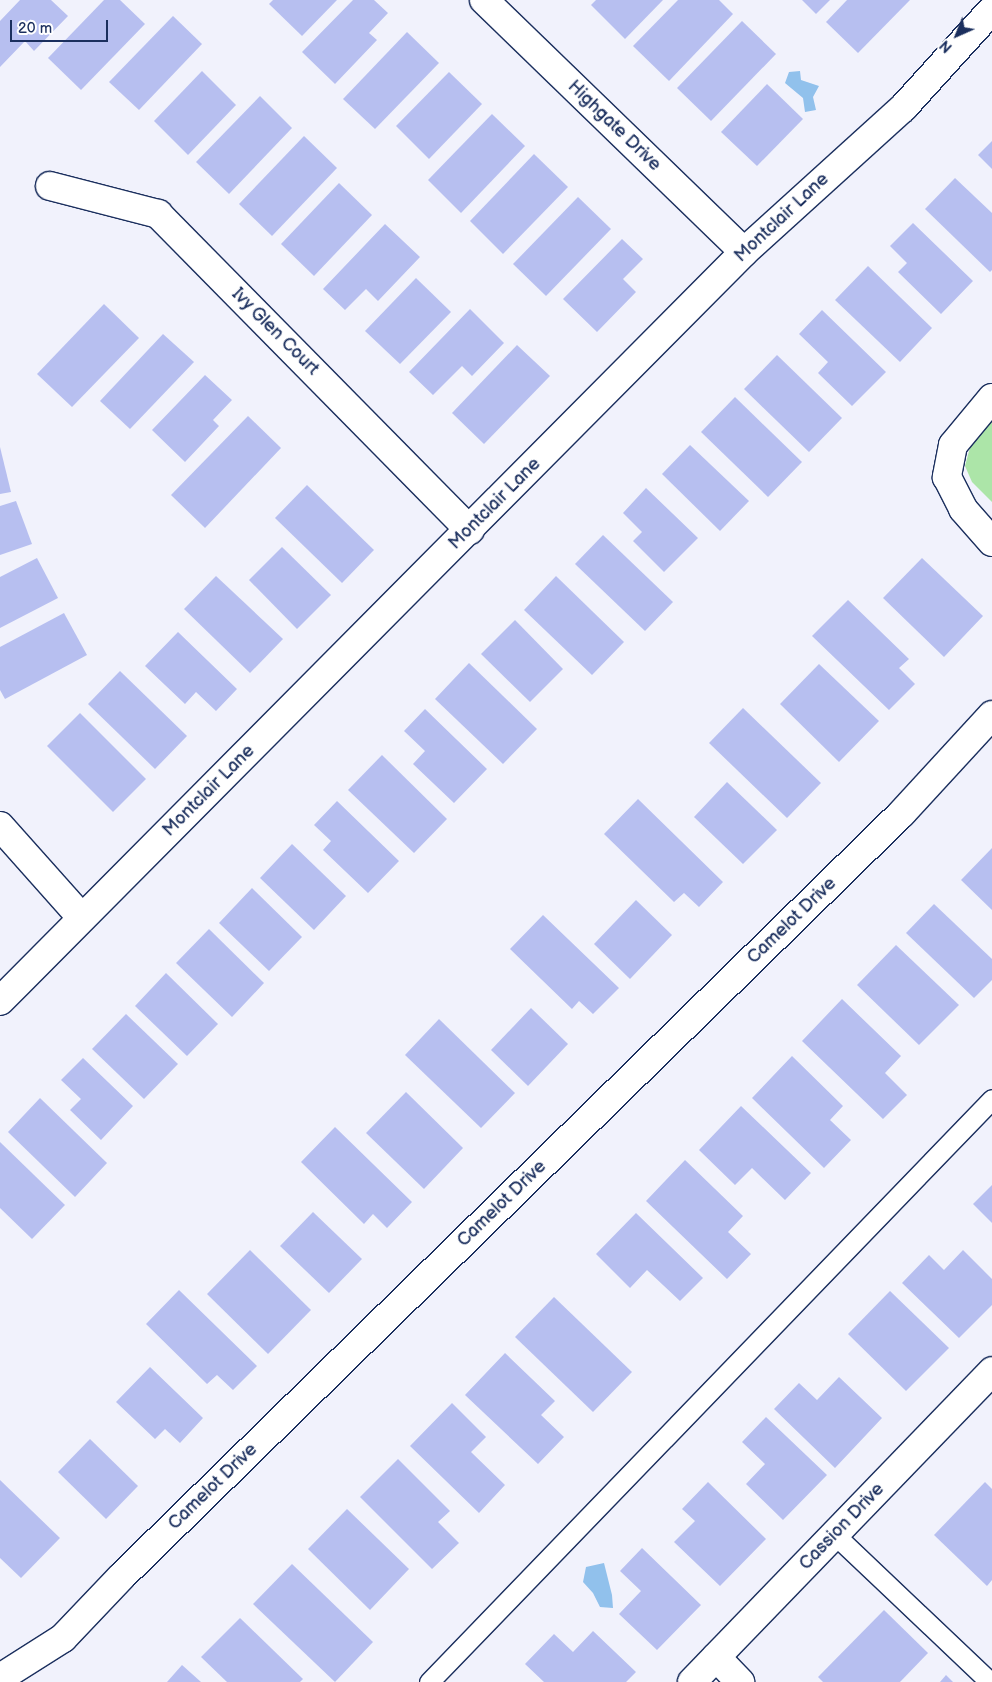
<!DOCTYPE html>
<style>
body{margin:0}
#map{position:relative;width:992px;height:1682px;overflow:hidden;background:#f1f2fc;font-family:"Balsamiq Sans",sans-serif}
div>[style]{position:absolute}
.green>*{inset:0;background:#ace5a8}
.water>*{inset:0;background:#91c1ec}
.building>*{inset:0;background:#b7bff0}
.roads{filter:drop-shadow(1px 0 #1b2f5e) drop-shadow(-1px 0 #1b2f5e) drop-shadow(0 1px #1b2f5e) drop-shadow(0 -1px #1b2f5e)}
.service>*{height:19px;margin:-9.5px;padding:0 9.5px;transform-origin:9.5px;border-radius:9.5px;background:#fff}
.minor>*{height:28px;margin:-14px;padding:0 14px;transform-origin:14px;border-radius:14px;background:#fff}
span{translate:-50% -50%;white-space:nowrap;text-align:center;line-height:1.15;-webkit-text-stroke:4px #fff;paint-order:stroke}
.street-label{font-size:18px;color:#1b2f5e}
.north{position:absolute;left:932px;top:10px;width:50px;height:50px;-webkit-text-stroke:4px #fff;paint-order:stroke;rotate:224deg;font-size:14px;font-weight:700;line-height:20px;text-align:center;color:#1b2f5e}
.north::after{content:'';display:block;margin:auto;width:18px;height:22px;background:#1b2f5e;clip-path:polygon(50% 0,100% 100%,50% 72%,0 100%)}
.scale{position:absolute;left:10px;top:20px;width:98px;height:22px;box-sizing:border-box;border:2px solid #1b2f5e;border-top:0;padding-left:6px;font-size:15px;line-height:18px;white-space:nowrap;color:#1b2f5e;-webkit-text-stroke:4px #fff;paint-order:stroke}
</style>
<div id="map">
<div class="green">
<i style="clip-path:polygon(992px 415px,992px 502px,972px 482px,965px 466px,972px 440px)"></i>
</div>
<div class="water">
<i style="clip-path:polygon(800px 71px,801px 80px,819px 86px,813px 97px,816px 110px,805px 112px,803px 98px,785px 83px,789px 72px)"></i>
<i style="clip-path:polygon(604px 1563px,612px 1595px,613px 1608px,600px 1607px,593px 1593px,583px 1582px,586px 1567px)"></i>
</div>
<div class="building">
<i style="clip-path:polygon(20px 0,51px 0,68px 16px,34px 51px,25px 41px,0 67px,0 21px)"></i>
<i style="clip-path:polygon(104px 0,120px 0,145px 24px,81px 90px,48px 58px)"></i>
<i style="clip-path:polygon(273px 0,337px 0,302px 36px,269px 4px)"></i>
<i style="clip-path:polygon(353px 0,374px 0,388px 13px,369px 33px,377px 40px,335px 84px,302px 52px)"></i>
<i style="clip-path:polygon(596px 0,663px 0,625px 39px,591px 5px)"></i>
<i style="clip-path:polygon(678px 0,719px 0,733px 14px,669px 81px,633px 46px)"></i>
<i style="clip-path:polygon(802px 0,830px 0,816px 14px)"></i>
<i style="clip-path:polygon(847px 0,910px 0,858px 53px,826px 22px)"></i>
<i style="clip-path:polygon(173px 16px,202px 44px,139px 110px,109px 82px)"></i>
<i style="clip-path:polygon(742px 21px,776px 54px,711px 121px,677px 88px)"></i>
<i style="clip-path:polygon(407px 32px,439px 63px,375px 129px,343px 99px)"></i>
<i style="clip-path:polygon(202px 71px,236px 105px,188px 155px,154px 121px)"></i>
<i style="clip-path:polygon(449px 72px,482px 104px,429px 159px,396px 126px)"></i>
<i style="clip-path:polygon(767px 84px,803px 119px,757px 166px,721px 132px)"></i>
<i style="clip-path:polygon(260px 96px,292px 128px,229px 194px,196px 162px)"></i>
<i style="clip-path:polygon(492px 114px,525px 146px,461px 213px,428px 180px)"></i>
<i style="clip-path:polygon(304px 136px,337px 168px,272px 236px,239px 204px)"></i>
<i style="clip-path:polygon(992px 141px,992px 169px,978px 155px)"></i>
<i style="clip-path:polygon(534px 154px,568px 187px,503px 254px,470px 221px)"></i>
<i style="clip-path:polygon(955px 178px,992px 213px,992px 270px,990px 272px,925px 209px)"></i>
<i style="clip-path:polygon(339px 183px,372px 215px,314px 276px,281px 244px)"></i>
<i style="clip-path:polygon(578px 197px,611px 229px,546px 296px,513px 264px)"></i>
<i style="clip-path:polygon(913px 223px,973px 281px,941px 314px,898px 272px,907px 263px,890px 246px)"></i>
<i style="clip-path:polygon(385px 224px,420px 257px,378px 301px,366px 289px,345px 310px,323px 289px)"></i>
<i style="clip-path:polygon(622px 239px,643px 259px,623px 279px,636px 292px,597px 332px,563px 299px)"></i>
<i style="clip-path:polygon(868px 266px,932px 328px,900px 362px,835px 300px)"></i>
<i style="clip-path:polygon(416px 278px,451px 312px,400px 364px,365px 331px)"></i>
<i style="clip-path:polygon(104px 304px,139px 338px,72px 407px,37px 374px)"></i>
<i style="clip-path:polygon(470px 309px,504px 343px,472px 376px,462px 366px,433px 395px,409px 372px)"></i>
<i style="clip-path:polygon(822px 310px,886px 372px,852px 406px,818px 373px,828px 362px,799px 334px)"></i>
<i style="clip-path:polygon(163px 334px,194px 362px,130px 429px,100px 401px)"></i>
<i style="clip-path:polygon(517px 345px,550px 376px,484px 444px,452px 413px)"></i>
<i style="clip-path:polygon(777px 355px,842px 418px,809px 452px,744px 389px)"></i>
<i style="clip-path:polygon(205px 375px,232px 400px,213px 420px,219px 426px,185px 462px,152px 430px)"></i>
<i style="clip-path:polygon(735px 397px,802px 462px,768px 497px,701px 432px)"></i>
<i style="clip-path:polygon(248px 416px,281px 448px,205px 528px,171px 495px)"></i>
<i style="clip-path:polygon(690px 445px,749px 501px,720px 531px,662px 474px)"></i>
<i style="clip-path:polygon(0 447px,11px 492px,0 494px)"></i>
<i style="clip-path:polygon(307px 485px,374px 550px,342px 583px,275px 518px)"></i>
<i style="clip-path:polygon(646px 488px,698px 538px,664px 572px,633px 541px,642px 532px,623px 513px)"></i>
<i style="clip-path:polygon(16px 501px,32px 544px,0 555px,0 506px)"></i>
<i style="clip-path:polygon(603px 535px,673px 602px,645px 631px,575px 564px)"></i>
<i style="clip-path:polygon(282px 547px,331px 595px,297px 629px,249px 580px)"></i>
<i style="clip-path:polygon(37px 558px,58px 598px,0 628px,0 577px)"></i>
<i style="clip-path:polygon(922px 558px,983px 616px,944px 657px,883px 598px)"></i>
<i style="clip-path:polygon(216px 576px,283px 639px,250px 673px,184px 609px)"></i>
<i style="clip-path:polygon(556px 576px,624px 642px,592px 675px,524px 610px)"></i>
<i style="clip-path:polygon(848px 600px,909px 659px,899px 668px,915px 684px,889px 710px,812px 636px)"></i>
<i style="clip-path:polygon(64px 613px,87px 655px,5px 699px,0 690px,0 647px)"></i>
<i style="clip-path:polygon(515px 620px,563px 669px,530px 702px,481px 654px)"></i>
<i style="clip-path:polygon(178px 632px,237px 689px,216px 711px,196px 692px,185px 704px,145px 666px)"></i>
<i style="clip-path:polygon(469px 663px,537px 729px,503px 764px,435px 699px)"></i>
<i style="clip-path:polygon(819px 664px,879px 721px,839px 762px,780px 704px)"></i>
<i style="clip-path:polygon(120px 671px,187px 736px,155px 769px,88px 704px)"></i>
<i style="clip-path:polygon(743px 708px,821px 783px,787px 818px,709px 743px)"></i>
<i style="clip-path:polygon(425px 709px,487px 769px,454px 803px,413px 764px,425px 751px,404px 731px)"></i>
<i style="clip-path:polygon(80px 713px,146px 779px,113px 812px,47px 746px)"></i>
<i style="clip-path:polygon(382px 755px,447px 819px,414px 853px,348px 790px)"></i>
<i style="clip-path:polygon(727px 782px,777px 830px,743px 864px,694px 817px)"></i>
<i style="clip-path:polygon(638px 799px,723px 882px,699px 907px,684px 893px,674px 902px,604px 834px)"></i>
<i style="clip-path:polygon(337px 801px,399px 861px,368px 893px,323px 850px,331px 841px,314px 825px)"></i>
<i style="clip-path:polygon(292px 844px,346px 896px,314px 930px,260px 878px)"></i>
<i style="clip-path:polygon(992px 848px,992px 910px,961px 880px)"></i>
<i style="clip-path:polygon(252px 888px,302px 937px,269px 971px,219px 923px)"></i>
<i style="clip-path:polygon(636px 900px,672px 935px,630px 979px,594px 944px)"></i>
<i style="clip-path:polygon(934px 904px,992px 959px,992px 980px,974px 998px,906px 933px)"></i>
<i style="clip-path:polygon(543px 915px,619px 988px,593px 1014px,579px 1001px,572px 1009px,510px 949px)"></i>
<i style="clip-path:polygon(209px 929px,264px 983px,232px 1017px,176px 963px)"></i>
<i style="clip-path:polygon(896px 945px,959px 1005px,919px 1045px,857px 985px)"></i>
<i style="clip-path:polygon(166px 973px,218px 1024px,187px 1056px,135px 1006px)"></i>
<i style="clip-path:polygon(842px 999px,901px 1056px,885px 1073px,907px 1095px,883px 1119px,802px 1041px)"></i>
<i style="clip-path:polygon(531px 1008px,568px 1044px,528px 1086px,491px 1050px)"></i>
<i style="clip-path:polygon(126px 1014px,178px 1064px,144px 1099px,92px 1049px)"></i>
<i style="clip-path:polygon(439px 1019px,515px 1093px,481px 1128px,405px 1055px)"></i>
<i style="clip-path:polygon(792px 1056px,843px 1106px,830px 1120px,851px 1140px,824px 1168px,752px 1098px)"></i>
<i style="clip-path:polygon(83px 1058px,133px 1106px,101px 1140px,70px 1110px,81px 1099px,61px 1080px)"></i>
<i style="clip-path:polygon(406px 1092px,463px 1148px,424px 1189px,366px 1133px)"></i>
<i style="clip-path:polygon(40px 1098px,107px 1163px,75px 1197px,8px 1132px)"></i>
<i style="clip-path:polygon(741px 1106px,811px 1173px,785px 1200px,752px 1168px,735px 1185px,699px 1150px)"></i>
<i style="clip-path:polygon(335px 1127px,412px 1202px,387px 1228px,373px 1214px,364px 1224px,301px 1162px)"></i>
<i style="clip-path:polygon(0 1142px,65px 1205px,32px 1239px,0 1208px)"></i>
<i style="clip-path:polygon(685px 1160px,743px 1216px,728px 1232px,751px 1254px,727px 1279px,646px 1201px)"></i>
<i style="clip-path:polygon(992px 1185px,992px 1223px,973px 1204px)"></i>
<i style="clip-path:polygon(313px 1212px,362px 1259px,329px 1293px,280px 1246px)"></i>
<i style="clip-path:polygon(636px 1213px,703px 1278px,680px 1301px,647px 1270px,630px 1288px,596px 1254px)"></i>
<i style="clip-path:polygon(250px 1250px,311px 1310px,268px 1354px,207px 1294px)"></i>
<i style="clip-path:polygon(963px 1250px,992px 1279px,992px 1305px,959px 1338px,902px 1283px,929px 1255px,944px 1270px)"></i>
<i style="clip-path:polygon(179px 1290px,257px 1366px,233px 1390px,217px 1375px,207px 1384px,146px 1324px)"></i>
<i style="clip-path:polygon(890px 1291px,949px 1348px,906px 1391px,848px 1334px)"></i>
<i style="clip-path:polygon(554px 1297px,632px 1372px,593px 1412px,515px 1337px)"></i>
<i style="clip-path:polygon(505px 1353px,555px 1401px,541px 1415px,564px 1437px,538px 1464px,465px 1395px)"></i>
<i style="clip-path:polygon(150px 1367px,203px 1418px,180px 1443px,165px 1429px,155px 1439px,116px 1402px)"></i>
<i style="clip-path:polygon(839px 1377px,882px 1418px,835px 1468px,774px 1409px,799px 1383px,817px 1400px)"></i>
<i style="clip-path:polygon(452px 1403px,486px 1437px,471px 1452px,505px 1485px,479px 1513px,410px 1446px)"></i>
<i style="clip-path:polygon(766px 1417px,827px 1475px,783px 1520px,746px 1484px,765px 1464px,742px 1442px)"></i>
<i style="clip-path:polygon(90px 1439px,138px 1486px,106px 1519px,58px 1472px)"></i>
<i style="clip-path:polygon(398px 1459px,450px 1511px,438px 1522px,459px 1543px,432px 1569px,360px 1497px)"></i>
<i style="clip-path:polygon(0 1480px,60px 1538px,21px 1578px,0 1558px)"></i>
<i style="clip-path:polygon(708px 1482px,766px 1539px,720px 1586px,674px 1542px,695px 1521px,682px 1509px)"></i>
<i style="clip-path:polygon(985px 1482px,992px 1489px,992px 1580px,987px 1586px,934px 1535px)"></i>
<i style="clip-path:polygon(347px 1509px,409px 1569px,370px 1610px,308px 1549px)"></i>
<i style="clip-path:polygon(642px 1548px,701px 1605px,657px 1650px,619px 1614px,641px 1591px,620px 1571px)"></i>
<i style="clip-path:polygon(292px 1564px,373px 1642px,335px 1682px,253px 1604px)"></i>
<i style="clip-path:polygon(884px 1610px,928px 1653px,900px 1682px,823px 1682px,818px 1677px)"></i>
<i style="clip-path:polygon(240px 1618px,303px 1679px,300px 1682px,227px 1682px,201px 1657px)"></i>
<i style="clip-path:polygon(593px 1631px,636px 1672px,626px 1682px,544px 1682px,525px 1664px,554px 1634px,573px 1652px)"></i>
<i style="clip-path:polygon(182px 1665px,201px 1682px,167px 1682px)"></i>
<i style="clip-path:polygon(946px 1675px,953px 1682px,940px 1682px)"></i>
</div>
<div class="roads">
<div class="service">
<i style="left:834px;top:1534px;width:215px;rotate:43.5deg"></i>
<i style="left:429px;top:1682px;width:810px;rotate:-46deg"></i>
</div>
<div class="minor">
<i style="left:484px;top:0;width:362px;rotate:44.1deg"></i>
<i style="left:50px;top:186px;width:112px;rotate:14.5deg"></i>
<i style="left:158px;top:214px;width:444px;rotate:45.4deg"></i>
<i style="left:992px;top:398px;width:61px;rotate:129.7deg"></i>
<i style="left:953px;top:445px;width:33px;rotate:101deg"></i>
<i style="left:947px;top:477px;width:36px;rotate:63deg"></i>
<i style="left:963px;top:509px;width:44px;rotate:48.7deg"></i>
<i style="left:0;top:826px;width:123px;rotate:48.3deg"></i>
<i style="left:0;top:1001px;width:1056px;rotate:-45.19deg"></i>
<i style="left:744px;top:252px;width:215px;rotate:-42.2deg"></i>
<i style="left:903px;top:108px;width:132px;rotate:-47.8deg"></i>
<i style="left:716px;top:1657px;width:35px;rotate:46deg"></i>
<i style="left:0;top:1678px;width:75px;rotate:-32.4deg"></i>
<i style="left:63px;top:1638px;width:84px;rotate:-46.4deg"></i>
<i style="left:121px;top:1577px;width:1093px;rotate:-44.37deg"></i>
<i style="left:902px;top:813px;width:133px;rotate:-47.4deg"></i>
<i style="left:692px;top:1682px;width:432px;rotate:-46deg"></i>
</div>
</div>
<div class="street-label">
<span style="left:614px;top:126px;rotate:44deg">Highgate Drive</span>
<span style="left:782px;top:218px;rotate:-43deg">Montclair Lane</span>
<span style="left:275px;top:332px;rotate:45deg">Ivy Glen Court</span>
<span style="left:495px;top:504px;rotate:-45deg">Montclair Lane</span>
<span style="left:209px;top:791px;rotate:-45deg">Montclair Lane</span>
<span style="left:792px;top:921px;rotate:-44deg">Camelot Drive</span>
<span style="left:502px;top:1204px;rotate:-44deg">Camelot Drive</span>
<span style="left:213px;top:1487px;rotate:-44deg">Camelot Drive</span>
<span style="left:842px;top:1527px;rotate:-46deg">Cassion Drive</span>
</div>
<div class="north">N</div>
<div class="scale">20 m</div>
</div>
